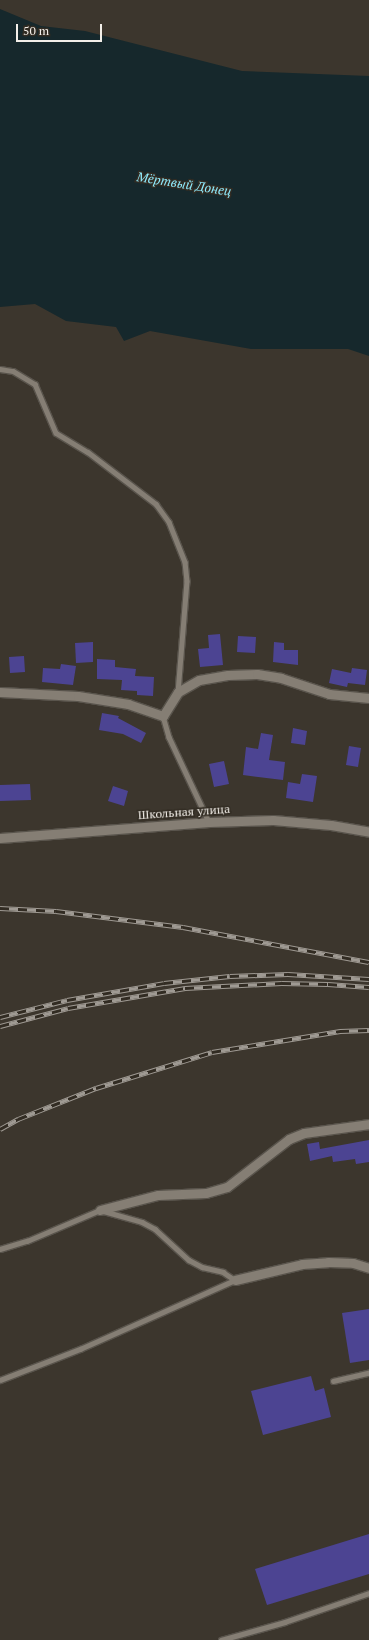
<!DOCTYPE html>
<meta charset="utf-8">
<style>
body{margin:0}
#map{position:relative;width:369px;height:1640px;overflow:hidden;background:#3c362d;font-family:"PT Serif",serif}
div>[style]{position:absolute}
.water>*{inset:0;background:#16282c}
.building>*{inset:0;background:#4c4492}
.roads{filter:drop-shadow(1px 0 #59544c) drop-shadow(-1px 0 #59544c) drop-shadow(0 1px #59544c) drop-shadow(0 -1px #59544c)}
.lane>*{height:4.5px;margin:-2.25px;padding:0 2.25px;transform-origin:2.25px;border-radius:2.25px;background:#857e74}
.street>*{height:9px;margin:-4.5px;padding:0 4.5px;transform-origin:4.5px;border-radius:4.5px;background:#857e74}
.rail>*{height:4.5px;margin-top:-2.25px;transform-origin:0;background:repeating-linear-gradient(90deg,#322c23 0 9px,#9f9a93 0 18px);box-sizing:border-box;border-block:1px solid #9f9a93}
span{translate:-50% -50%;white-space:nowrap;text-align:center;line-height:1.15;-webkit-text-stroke:3px #322c23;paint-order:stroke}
.street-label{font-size:12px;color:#f3efe9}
.water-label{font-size:13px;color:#8fecfe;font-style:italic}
.scale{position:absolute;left:16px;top:24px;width:86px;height:18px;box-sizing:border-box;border:2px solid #f3efe9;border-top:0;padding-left:5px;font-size:12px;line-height:14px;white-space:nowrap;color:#f3efe9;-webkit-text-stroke:3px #322c23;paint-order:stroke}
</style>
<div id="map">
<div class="water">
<i style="clip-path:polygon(0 9px,41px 26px,85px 31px,242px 71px,369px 76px,369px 356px,348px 349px,251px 349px,150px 331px,124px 341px,116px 327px,66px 321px,35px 304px,0 307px)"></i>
</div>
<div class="building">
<i style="clip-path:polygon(220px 634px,223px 665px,200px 667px,198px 649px,209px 648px,208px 635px)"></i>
<i style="clip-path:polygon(238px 636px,256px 637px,255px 653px,237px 652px)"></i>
<i style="clip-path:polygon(93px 642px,93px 662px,76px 663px,75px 643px)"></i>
<i style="clip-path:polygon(274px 642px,284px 643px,284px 650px,298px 650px,298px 665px,273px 662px)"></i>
<i style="clip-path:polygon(24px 656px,25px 672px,10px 673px,9px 657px)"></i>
<i style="clip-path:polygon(97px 659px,115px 660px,115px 667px,136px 669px,135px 676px,154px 677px,153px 696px,137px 695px,137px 691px,121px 690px,122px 680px,97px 679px)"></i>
<i style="clip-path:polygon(61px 664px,76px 666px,73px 685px,42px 682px,43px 668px,60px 669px)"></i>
<i style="clip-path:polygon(352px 668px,367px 670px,365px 685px,348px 683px,347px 687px,329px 683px,332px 669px,351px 673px)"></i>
<i style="clip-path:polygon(102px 713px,119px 716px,118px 718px,146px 733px,141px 743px,123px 734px,99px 730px)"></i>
<i style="clip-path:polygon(293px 728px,307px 731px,305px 745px,291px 743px)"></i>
<i style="clip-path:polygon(261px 733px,273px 735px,269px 760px,285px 762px,283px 780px,243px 775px,246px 747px,258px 749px)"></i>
<i style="clip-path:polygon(349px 746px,361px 748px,358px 767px,346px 765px)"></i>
<i style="clip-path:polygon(224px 761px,229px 784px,214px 787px,209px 764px)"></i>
<i style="clip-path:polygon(302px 774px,317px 776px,313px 802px,286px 798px,288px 782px,300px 784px)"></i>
<i style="clip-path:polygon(30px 784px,31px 800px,0 801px,0 785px)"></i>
<i style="clip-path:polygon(113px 786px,128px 791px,124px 806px,108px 801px)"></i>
<i style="clip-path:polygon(369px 1140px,369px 1162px,356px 1164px,355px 1159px,333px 1162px,332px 1156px,310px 1161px,307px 1144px,319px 1142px,320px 1149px)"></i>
<i style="clip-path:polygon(369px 1309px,369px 1360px,350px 1363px,342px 1313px)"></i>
<i style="clip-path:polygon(311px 1376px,315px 1391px,324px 1388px,331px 1417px,263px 1435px,251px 1391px)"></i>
<i style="clip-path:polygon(369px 1534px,369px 1574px,267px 1605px,255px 1569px)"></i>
</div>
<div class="roads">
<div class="lane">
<i style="left:0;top:369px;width:13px;rotate:9deg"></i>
<i style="left:13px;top:371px;width:26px;rotate:31deg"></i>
<i style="left:35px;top:384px;width:53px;rotate:66.8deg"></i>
<i style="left:56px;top:433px;width:37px;rotate:31deg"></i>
<i style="left:88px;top:452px;width:86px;rotate:37.4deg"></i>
<i style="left:156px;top:504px;width:22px;rotate:54deg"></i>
<i style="left:169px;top:522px;width:43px;rotate:68.2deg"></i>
<i style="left:185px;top:562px;width:19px;rotate:84deg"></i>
<i style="left:187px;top:581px;width:111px;rotate:94.6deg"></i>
<i style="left:163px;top:716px;width:22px;rotate:74deg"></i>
<i style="left:169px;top:737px;width:94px;rotate:64.8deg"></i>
<i style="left:0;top:1249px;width:28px;rotate:-17deg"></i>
<i style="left:27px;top:1241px;width:79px;rotate:-23deg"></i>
<i style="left:100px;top:1210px;width:44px;rotate:15.9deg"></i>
<i style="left:142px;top:1222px;width:15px;rotate:28deg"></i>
<i style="left:155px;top:1229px;width:46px;rotate:42.4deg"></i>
<i style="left:189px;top:1260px;width:15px;rotate:28deg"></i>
<i style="left:202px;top:1267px;width:22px;rotate:13deg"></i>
<i style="left:223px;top:1272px;width:14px;rotate:34deg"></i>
<i style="left:0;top:1380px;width:86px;rotate:-21.2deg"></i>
<i style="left:80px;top:1349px;width:170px;rotate:-24deg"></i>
<i style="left:333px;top:1381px;width:37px;rotate:-13deg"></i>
<i style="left:221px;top:1640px;width:66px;rotate:-15.7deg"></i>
<i style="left:285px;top:1622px;width:89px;rotate:-19deg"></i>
</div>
<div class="street">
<i style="left:0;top:692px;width:78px;rotate:2.9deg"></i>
<i style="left:78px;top:696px;width:51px;rotate:9.1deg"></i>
<i style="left:128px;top:704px;width:37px;rotate:19deg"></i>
<i style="left:163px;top:716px;width:28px;rotate:-58deg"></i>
<i style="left:178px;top:692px;width:24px;rotate:-30deg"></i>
<i style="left:199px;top:680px;width:29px;rotate:-10deg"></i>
<i style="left:228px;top:675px;width:29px;rotate:-2deg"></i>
<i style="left:257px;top:674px;width:24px;rotate:9deg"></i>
<i style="left:281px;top:678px;width:51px;rotate:18.4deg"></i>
<i style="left:329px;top:694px;width:40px;rotate:5.7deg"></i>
<i style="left:0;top:838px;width:210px;rotate:-4.4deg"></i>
<i style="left:209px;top:822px;width:64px;rotate:-1.8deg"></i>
<i style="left:273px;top:820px;width:58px;rotate:4.9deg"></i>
<i style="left:331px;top:825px;width:39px;rotate:10deg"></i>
<i style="left:100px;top:1210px;width:60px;rotate:-14.5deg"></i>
<i style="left:158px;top:1195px;width:48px;rotate:-2.4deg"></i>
<i style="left:206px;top:1193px;width:22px;rotate:-16deg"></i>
<i style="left:227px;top:1187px;width:78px;rotate:-37.7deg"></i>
<i style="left:289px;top:1139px;width:16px;rotate:-22deg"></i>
<i style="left:304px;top:1133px;width:66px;rotate:-7.9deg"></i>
<i style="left:235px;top:1280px;width:69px;rotate:-13.4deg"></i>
<i style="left:302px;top:1264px;width:26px;rotate:-4deg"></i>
<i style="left:328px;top:1262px;width:25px;rotate:2deg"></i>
<i style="left:353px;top:1263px;width:17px;rotate:17deg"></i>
</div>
</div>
<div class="rail">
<i style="left:0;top:908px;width:56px;rotate:3.1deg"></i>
<i style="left:56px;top:911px;width:128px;rotate:7.2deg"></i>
<i style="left:183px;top:927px;width:189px;rotate:10.7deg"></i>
<i style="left:0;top:1017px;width:69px;rotate:-14.2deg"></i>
<i style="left:67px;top:1000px;width:98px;rotate:-9.9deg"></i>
<i style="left:164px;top:983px;width:66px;rotate:-6.1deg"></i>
<i style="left:230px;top:976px;width:58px;rotate:-2deg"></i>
<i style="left:288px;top:974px;width:81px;rotate:3.5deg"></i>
<i style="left:0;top:1026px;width:70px;rotate:-14.8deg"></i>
<i style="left:68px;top:1008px;width:119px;rotate:-9.7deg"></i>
<i style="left:185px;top:988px;width:97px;rotate:-3deg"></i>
<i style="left:282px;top:983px;width:46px;rotate:1.2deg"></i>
<i style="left:328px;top:984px;width:41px;rotate:4.2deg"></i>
<i style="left:0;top:1129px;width:21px;rotate:-29deg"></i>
<i style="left:18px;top:1119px;width:84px;rotate:-21.7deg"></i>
<i style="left:96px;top:1088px;width:121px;rotate:-17.2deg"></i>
<i style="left:212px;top:1052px;width:130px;rotate:-9.3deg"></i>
<i style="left:340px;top:1031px;width:29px;rotate:-2deg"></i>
</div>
<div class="street-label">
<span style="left:184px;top:812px;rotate:-4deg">Школьная улица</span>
</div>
<div class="water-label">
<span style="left:184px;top:184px;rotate:9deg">Мёртвый Донец</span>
</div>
<div class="scale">50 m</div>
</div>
